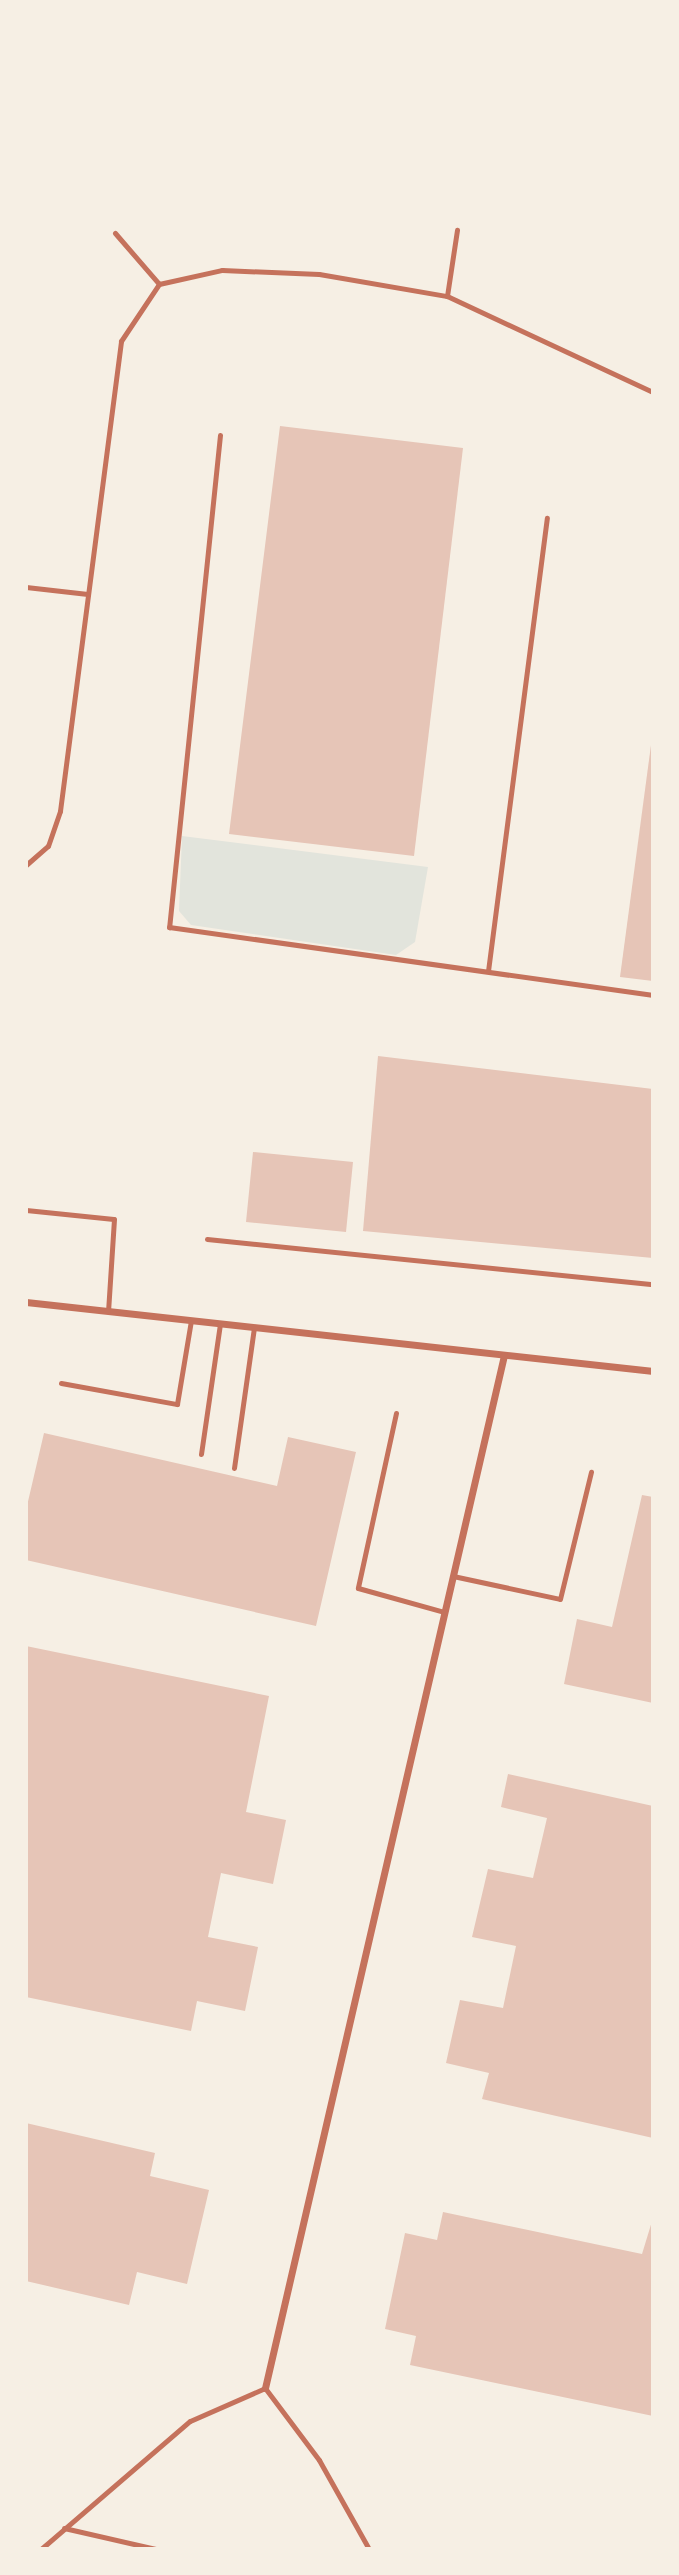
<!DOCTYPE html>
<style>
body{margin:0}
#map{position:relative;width:679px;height:2575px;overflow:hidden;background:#f6efe4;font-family:Cabin,sans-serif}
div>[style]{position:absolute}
.green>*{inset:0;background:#e2e4dc}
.building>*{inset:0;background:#e6c5b7}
.service>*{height:5px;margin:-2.5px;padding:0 2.5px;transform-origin:2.5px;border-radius:2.5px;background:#c5725c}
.minor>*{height:7px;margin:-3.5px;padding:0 3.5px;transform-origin:3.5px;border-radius:3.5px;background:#c5725c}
span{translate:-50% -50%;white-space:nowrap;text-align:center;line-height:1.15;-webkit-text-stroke:7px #f6efe4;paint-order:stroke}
.frame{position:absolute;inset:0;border:28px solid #f6efe4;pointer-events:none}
</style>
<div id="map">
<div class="green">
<i style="clip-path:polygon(182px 836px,428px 867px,415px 942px,396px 955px,191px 925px,179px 911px)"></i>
</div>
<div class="building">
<i style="clip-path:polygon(280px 426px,463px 448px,414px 856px,229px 834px)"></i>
<i style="clip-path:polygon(653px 730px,653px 981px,620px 977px)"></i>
<i style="clip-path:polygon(378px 1056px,653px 1089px,653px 1258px,363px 1231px)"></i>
<i style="clip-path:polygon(253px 1152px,353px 1162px,346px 1232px,246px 1222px)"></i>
<i style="clip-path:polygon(44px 1433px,277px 1486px,288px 1437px,356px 1452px,316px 1626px,26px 1560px,26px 1510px)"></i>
<i style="clip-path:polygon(642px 1495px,653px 1497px,653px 1703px,564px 1684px,577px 1619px,612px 1627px)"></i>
<i style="clip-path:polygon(26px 1646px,269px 1696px,246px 1812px,286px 1820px,273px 1884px,221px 1873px,208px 1937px,258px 1947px,245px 2011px,197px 2001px,191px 2031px,26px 1997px)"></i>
<i style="clip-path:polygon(508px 1774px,653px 1806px,653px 2138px,482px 2099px,489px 2073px,446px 2063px,460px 2000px,503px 2008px,516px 1946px,472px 1937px,488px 1869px,533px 1878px,547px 1818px,501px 1807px)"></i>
<i style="clip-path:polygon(26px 2123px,155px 2153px,150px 2176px,209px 2190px,187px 2284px,137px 2272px,129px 2305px,26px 2281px)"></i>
<i style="clip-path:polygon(443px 2212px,642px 2254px,653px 2218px,653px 2416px,410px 2365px,416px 2336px,385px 2329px,405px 2233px,437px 2240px)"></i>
</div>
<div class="service">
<i style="left:115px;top:233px;width:67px;rotate:49.2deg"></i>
<i style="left:447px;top:296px;width:67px;rotate:-81.4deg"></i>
<i style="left:220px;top:435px;width:495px;rotate:95.9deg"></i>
<i style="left:169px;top:927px;width:489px;rotate:8deg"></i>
<i style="left:26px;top:587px;width:62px;rotate:6.4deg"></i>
<i style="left:26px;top:865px;width:29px;rotate:-41deg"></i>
<i style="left:48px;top:846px;width:37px;rotate:-71deg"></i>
<i style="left:60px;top:811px;width:474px;rotate:-82.6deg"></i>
<i style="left:121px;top:341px;width:69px;rotate:-56.3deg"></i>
<i style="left:159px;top:284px;width:65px;rotate:-12.5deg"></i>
<i style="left:222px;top:270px;width:97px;rotate:2.4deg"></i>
<i style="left:319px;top:274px;width:130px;rotate:9.8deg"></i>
<i style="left:447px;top:296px;width:227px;rotate:25deg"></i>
<i style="left:488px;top:971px;width:457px;rotate:-82.6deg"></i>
<i style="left:26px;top:1210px;width:88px;rotate:5.8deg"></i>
<i style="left:114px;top:1219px;width:92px;rotate:93.7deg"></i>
<i style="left:207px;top:1239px;width:448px;rotate:5.8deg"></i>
<i style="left:61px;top:1383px;width:118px;rotate:10.3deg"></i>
<i style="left:177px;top:1404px;width:85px;rotate:-80.5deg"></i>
<i style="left:396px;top:1413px;width:179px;rotate:102.3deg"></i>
<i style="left:358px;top:1588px;width:89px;rotate:15.6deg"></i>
<i style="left:201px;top:1454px;width:132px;rotate:-81.7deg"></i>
<i style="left:234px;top:1468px;width:142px;rotate:-81.9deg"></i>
<i style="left:453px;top:1576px;width:109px;rotate:12.1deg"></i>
<i style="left:560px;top:1599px;width:131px;rotate:-76.3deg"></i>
<i style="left:64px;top:2528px;width:94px;rotate:12.9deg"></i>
<i style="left:41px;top:2549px;width:196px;rotate:-40.7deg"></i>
<i style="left:190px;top:2421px;width:82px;rotate:-23.7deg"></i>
<i style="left:265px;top:2388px;width:90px;rotate:53.1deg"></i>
<i style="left:319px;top:2460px;width:102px;rotate:60.7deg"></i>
</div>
<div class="minor">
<i style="left:26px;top:1302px;width:631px;rotate:6.28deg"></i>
<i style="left:265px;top:2388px;width:1060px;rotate:-76.97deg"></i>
</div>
<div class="frame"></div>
</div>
